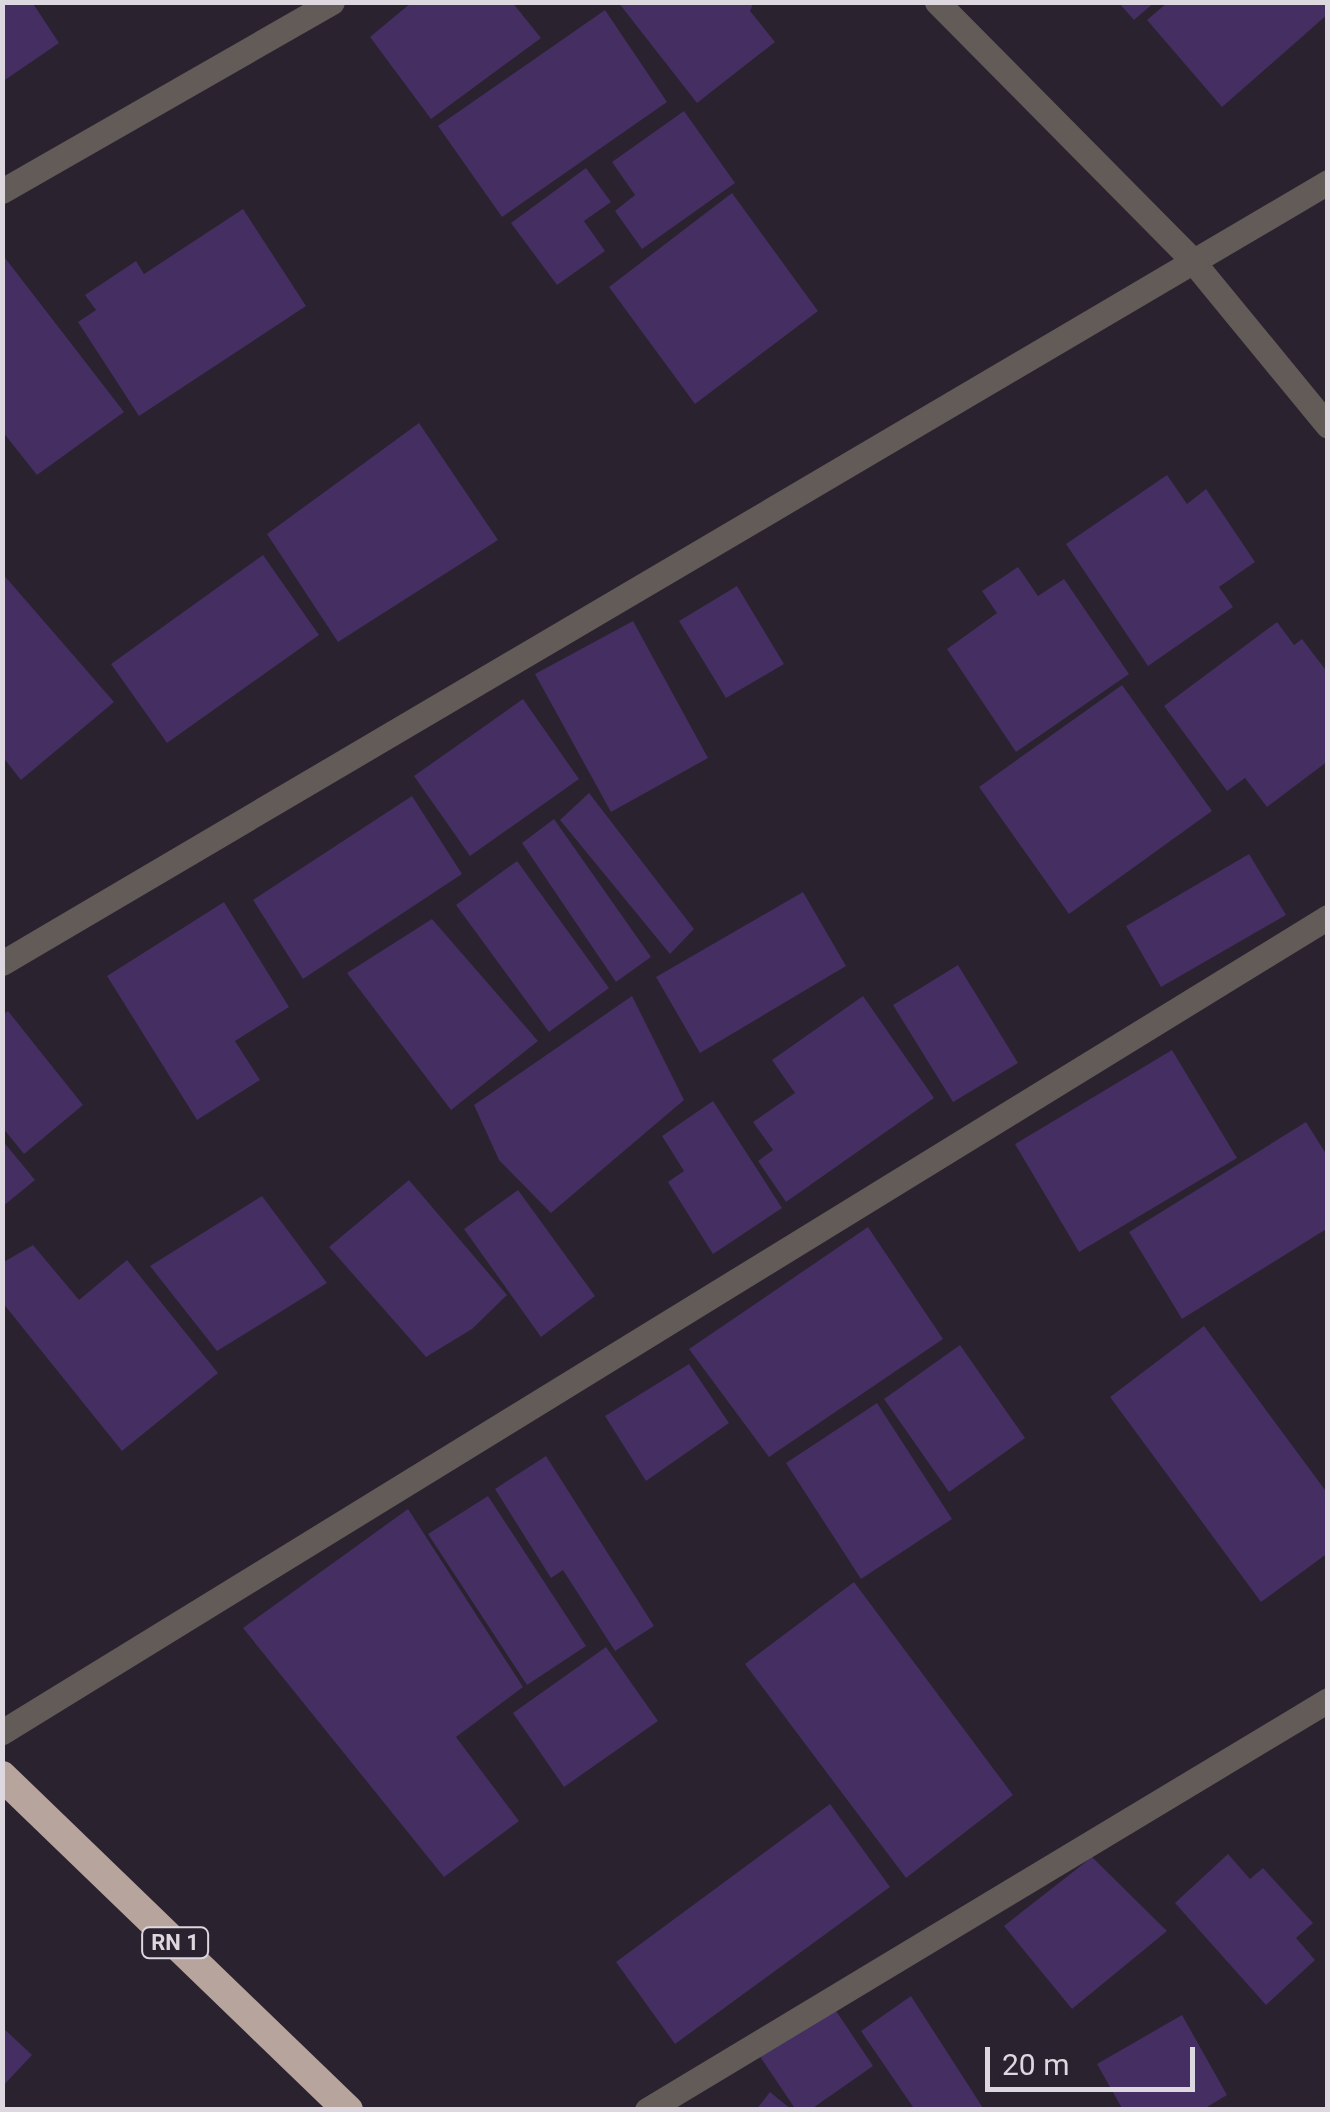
<!DOCTYPE html>
<style>
body{margin:0}
#map{position:relative;width:1330px;height:2112px;overflow:hidden;background:#2a222e;font-family:Roboto,sans-serif}
div>[style]{position:absolute}
.building>*{inset:0;background:#442e62}
.minor>*{height:25px;margin:-12.5px;padding:0 12.5px;transform-origin:12.5px;border-radius:12.5px;background:#625b58}
.highway>*{height:30px;margin:-15px;padding:0 15px;transform-origin:15px;border-radius:15px;background:#b7a49d}
span{translate:-50% -50%;white-space:nowrap;text-align:center;line-height:1.15;-webkit-text-stroke:10px #2a222e;paint-order:stroke}
.shield-label span{padding:2px 8px;background:#2a222e;border:2px solid;border-radius:8px;-webkit-text-stroke-width:0}
.shield-label{font-size:22px;color:#ddd8df;font-weight:700}
.frame{position:absolute;inset:0;border:5px solid #ddd8df;pointer-events:none}
.scale{position:absolute;left:985px;top:2047px;width:210px;height:45px;box-sizing:border-box;border:5px solid #ddd8df;border-top:0;padding-left:12px;font-size:30px;line-height:35px;white-space:nowrap;color:#ddd8df;-webkit-text-stroke:8px #2a222e;paint-order:stroke}
</style>
<div id="map">
<div class="building">
<i style="clip-path:polygon(2px 2px,32px 2px,59px 43px,2px 82px)"></i>
<i style="clip-path:polygon(412px 2px,512px 2px,541px 38px,431px 119px,370px 37px)"></i>
<i style="clip-path:polygon(618px 2px,754px 2px,750px 11px,775px 42px,697px 103px)"></i>
<i style="clip-path:polygon(1118px 2px,1155px 2px,1134px 20px)"></i>
<i style="clip-path:polygon(1168px 2px,1328px 2px,1328px 14px,1222px 107px,1147px 20px)"></i>
<i style="clip-path:polygon(605px 10px,667px 102px,502px 217px,438px 126px)"></i>
<i style="clip-path:polygon(684px 111px,735px 183px,642px 249px,615px 211px,635px 195px,612px 162px)"></i>
<i style="clip-path:polygon(586px 168px,611px 202px,584px 221px,605px 251px,557px 285px,511px 223px)"></i>
<i style="clip-path:polygon(732px 193px,818px 311px,695px 404px,609px 287px)"></i>
<i style="clip-path:polygon(243px 209px,306px 306px,139px 416px,78px 322px,96px 310px,85px 295px,136px 261px,144px 274px)"></i>
<i style="clip-path:polygon(2px 254px,124px 412px,37px 475px,2px 431px)"></i>
<i style="clip-path:polygon(419px 423px,498px 540px,338px 642px,267px 534px)"></i>
<i style="clip-path:polygon(1167px 475px,1187px 504px,1206px 489px,1255px 562px,1219px 587px,1233px 607px,1148px 666px,1066px 544px)"></i>
<i style="clip-path:polygon(263px 555px,319px 635px,167px 743px,111px 664px)"></i>
<i style="clip-path:polygon(1018px 567px,1038px 596px,1064px 579px,1129px 674px,1016px 752px,947px 649px,997px 613px,982px 591px)"></i>
<i style="clip-path:polygon(2px 573px,114px 702px,21px 780px,2px 756px)"></i>
<i style="clip-path:polygon(737px 586px,784px 664px,726px 698px,679px 621px)"></i>
<i style="clip-path:polygon(633px 621px,708px 758px,611px 812px,535px 674px)"></i>
<i style="clip-path:polygon(1277px 622px,1294px 645px,1302px 639px,1328px 673px,1328px 761px,1267px 807px,1245px 778px,1227px 791px,1164px 706px)"></i>
<i style="clip-path:polygon(1122px 685px,1212px 811px,1069px 914px,979px 787px)"></i>
<i style="clip-path:polygon(523px 699px,579px 779px,470px 856px,414px 776px)"></i>
<i style="clip-path:polygon(589px 793px,694px 929px,670px 954px,560px 820px)"></i>
<i style="clip-path:polygon(412px 796px,462px 874px,303px 979px,253px 900px)"></i>
<i style="clip-path:polygon(554px 819px,651px 957px,616px 982px,522px 843px)"></i>
<i style="clip-path:polygon(1249px 854px,1286px 915px,1161px 987px,1126px 926px)"></i>
<i style="clip-path:polygon(517px 861px,609px 988px,549px 1032px,456px 905px)"></i>
<i style="clip-path:polygon(803px 892px,846px 966px,700px 1053px,656px 977px)"></i>
<i style="clip-path:polygon(224px 902px,289px 1007px,235px 1041px,260px 1080px,197px 1120px,107px 976px)"></i>
<i style="clip-path:polygon(432px 919px,538px 1041px,451px 1110px,347px 973px)"></i>
<i style="clip-path:polygon(958px 965px,1018px 1063px,953px 1102px,893px 1005px)"></i>
<i style="clip-path:polygon(632px 996px,684px 1100px,551px 1213px,499px 1160px,474px 1105px)"></i>
<i style="clip-path:polygon(863px 996px,934px 1098px,786px 1202px,758px 1161px,773px 1150px,753px 1122px,795px 1093px,772px 1060px)"></i>
<i style="clip-path:polygon(8px 1011px,83px 1105px,24px 1154px,2px 1127px,2px 1015px)"></i>
<i style="clip-path:polygon(1172px 1050px,1237px 1158px,1079px 1252px,1015px 1144px)"></i>
<i style="clip-path:polygon(713px 1101px,782px 1208px,713px 1254px,668px 1182px,684px 1171px,662px 1136px)"></i>
<i style="clip-path:polygon(1306px 1122px,1328px 1157px,1328px 1228px,1182px 1319px,1129px 1232px)"></i>
<i style="clip-path:polygon(2px 1140px,35px 1180px,2px 1207px)"></i>
<i style="clip-path:polygon(409px 1180px,507px 1295px,472px 1329px,426px 1357px,329px 1247px)"></i>
<i style="clip-path:polygon(518px 1190px,595px 1296px,541px 1337px,464px 1229px)"></i>
<i style="clip-path:polygon(262px 1196px,327px 1283px,217px 1351px,150px 1266px)"></i>
<i style="clip-path:polygon(868px 1227px,943px 1339px,769px 1457px,689px 1349px)"></i>
<i style="clip-path:polygon(33px 1245px,79px 1300px,127px 1260px,218px 1373px,122px 1451px,2px 1302px,2px 1263px)"></i>
<i style="clip-path:polygon(1204px 1326px,1328px 1494px,1328px 1553px,1261px 1602px,1110px 1397px)"></i>
<i style="clip-path:polygon(960px 1345px,1025px 1438px,949px 1492px,884px 1399px)"></i>
<i style="clip-path:polygon(689px 1364px,729px 1423px,646px 1481px,605px 1416px)"></i>
<i style="clip-path:polygon(877px 1403px,952px 1519px,861px 1579px,786px 1463px)"></i>
<i style="clip-path:polygon(546px 1456px,654px 1626px,615px 1651px,563px 1570px,551px 1578px,495px 1489px)"></i>
<i style="clip-path:polygon(488px 1496px,586px 1646px,527px 1685px,428px 1534px)"></i>
<i style="clip-path:polygon(408px 1509px,523px 1687px,456px 1737px,519px 1821px,444px 1877px,243px 1628px)"></i>
<i style="clip-path:polygon(854px 1582px,1013px 1795px,906px 1878px,745px 1664px)"></i>
<i style="clip-path:polygon(606px 1647px,658px 1721px,564px 1787px,513px 1713px)"></i>
<i style="clip-path:polygon(830px 1804px,890px 1887px,675px 2044px,616px 1962px)"></i>
<i style="clip-path:polygon(1228px 1854px,1250px 1879px,1263px 1868px,1313px 1923px,1296px 1938px,1315px 1960px,1266px 2005px,1175px 1903px)"></i>
<i style="clip-path:polygon(1092px 1857px,1167px 1931px,1072px 2009px,1004px 1926px)"></i>
<i style="clip-path:polygon(911px 1996px,983px 2108px,981px 2110px,915px 2110px,861px 2031px)"></i>
<i style="clip-path:polygon(830px 2002px,873px 2066px,810px 2110px,796px 2110px,757px 2052px)"></i>
<i style="clip-path:polygon(1182px 2015px,1227px 2095px,1202px 2110px,1123px 2110px,1097px 2064px)"></i>
<i style="clip-path:polygon(2px 2027px,32px 2055px,2px 2087px)"></i>
<i style="clip-path:polygon(770px 2092px,792px 2110px,756px 2110px)"></i>
</div>
<div class="minor">
<i style="left:937px;top:2px;width:360px;rotate:45.3deg"></i>
<i style="left:1190px;top:258px;width:217px;rotate:50.6deg"></i>
<i style="left:2px;top:191px;width:380px;rotate:-29.8deg"></i>
<i style="left:2px;top:963px;width:1539px;rotate:-30.5deg"></i>
<i style="left:2px;top:1732px;width:1556px;rotate:-31.58deg"></i>
<i style="left:647px;top:2110px;width:795px;rotate:-31.05deg"></i>
</div>
<div class="highway">
<i style="left:2px;top:1776px;width:481px;rotate:44deg"></i>
</div>
<div class="shield-label">
<span style="left:175px;top:1943px">RN 1</span>
</div>
<div class="frame"></div>
<div class="scale">20 m</div>
</div>
